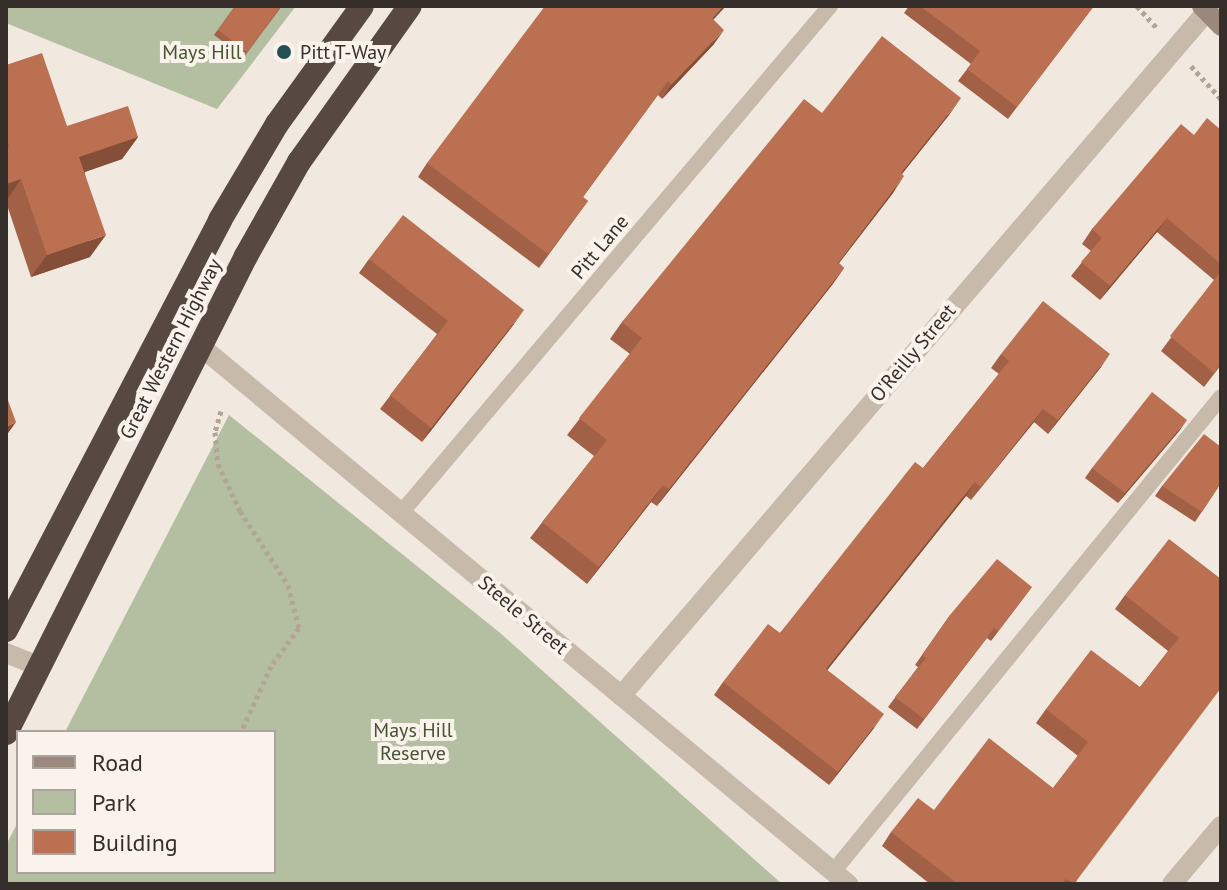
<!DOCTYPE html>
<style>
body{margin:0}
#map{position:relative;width:1227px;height:890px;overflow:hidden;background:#f1e9df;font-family:"PT Sans",sans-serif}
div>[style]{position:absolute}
.green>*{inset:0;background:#b3bfa0}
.path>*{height:5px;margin-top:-2.5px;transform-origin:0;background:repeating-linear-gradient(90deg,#b4a496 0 4px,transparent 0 8px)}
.lane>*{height:16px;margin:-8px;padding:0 8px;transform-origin:8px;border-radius:8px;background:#c8baab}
.street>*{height:20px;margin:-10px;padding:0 10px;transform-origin:10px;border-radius:10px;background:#c8baab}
.secondary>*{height:20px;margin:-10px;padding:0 10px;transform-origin:10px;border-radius:10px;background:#9c897d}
.highway>*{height:24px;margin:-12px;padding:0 12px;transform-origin:12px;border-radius:12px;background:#574942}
.wall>*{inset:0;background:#a26047}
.shaded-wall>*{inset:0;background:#844e39}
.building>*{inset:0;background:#bc7052}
.dots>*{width:22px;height:22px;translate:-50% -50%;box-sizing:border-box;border:4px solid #f9f3eb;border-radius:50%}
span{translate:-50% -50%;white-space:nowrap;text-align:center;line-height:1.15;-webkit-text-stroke:8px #f9f3eb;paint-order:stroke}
.park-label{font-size:20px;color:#445330}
.poi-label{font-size:20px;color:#362e2a}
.left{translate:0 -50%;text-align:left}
.street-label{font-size:20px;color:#362e2a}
.frame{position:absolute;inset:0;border:8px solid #362e2a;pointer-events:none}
.legend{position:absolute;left:16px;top:730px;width:260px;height:144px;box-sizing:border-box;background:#f9f3eb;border:2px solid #aba49e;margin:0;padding:10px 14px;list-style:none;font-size:24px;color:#362e2a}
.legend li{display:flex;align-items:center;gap:16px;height:40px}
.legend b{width:40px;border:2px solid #aba49e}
</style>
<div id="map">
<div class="green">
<i style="clip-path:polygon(6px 6px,296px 6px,217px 109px,6px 23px)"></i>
<i style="clip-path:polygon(229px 415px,499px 632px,782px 884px,6px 884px,6px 845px,18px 822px,18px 872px,274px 872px,274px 732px,65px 732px)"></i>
</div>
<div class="path">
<i style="left:1137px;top:6px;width:31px;rotate:48deg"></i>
<i style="left:1191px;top:66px;width:45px;rotate:47.7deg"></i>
<i style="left:221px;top:411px;width:22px;rotate:106deg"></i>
<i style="left:215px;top:432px;width:32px;rotate:85deg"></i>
<i style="left:218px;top:464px;width:52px;rotate:64.9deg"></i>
<i style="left:240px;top:511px;width:88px;rotate:57deg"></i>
<i style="left:288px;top:585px;width:44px;rotate:75.7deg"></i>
<i style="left:299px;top:628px;width:47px;rotate:126.4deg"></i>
<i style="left:271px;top:666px;width:72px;rotate:114.4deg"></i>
</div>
<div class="lane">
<i style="left:401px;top:513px;width:664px;rotate:-49.76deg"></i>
<i style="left:833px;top:872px;width:613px;rotate:-50.76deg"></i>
</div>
<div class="street">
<i style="left:199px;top:345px;width:844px;rotate:39.71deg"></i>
<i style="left:6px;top:653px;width:38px;rotate:22deg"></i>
<i style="left:621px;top:696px;width:901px;rotate:-49.45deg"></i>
<i style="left:1172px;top:884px;width:76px;rotate:-49.8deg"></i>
</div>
<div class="secondary">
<i style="left:1202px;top:6px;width:28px;rotate:46deg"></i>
</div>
<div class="highway">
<i style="left:6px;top:630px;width:462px;rotate:-62.4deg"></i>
<i style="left:220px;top:220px;width:112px;rotate:-59.3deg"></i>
<i style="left:277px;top:124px;width:145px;rotate:-54.2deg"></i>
<i style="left:6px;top:733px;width:534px;rotate:-63.29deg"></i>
<i style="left:246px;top:256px;width:108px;rotate:-60.6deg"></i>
<i style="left:299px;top:162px;width:191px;rotate:-54.6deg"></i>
</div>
<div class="wall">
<i style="clip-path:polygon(235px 6px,282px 6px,244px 57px,214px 35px)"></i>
<i style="clip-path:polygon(909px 6px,1094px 6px,1008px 119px,958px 81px,971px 64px,904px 13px)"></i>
<i style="clip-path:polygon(714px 20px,714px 44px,662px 99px,658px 95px,583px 197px,588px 201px,539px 268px,418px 177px,427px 163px)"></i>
<i style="clip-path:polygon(6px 65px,67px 126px,138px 137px,122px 159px,85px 172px,90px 257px,31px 277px,6px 202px)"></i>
<i style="clip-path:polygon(822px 113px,949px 115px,902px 174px,893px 193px,839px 263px,844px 268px,832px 285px,657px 506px,651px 502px,587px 584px,530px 538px,594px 456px,567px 435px,630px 354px,610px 339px,622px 322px)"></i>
<i style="clip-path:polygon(1221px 130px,1221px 365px,1204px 387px,1161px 351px,1214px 280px,1157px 232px,1100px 300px,1071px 276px,1091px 251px,1082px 244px,1092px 229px,1194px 135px)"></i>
<i style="clip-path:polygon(369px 259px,514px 324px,422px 442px,380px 409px,437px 334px,359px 273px)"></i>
<i style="clip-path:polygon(1001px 354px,1101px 367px,1048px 434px,1034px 422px,971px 500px,966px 496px,827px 670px,874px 728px,829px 785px,714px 695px,723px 682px,780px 633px,923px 468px,999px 374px,991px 368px)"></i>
<i style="clip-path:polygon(1180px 430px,1118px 503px,1085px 478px,1092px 468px)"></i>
<i style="clip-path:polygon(1221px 483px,1195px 522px,1155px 496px,1162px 486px)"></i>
<i style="clip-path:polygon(1221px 579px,1075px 884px,930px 884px,882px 846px,891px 832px,934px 810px,1053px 788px,1078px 756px,1036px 723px,1046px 709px,1140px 687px,1168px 651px,1115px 609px,1125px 595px)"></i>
<i style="clip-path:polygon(1032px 587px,991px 641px,987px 638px,917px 729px,888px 707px,918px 667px,915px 665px,950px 615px)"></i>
</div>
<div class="shaded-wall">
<i style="clip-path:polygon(723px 6px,726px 6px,702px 32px,712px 18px)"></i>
<i style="clip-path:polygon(724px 30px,714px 44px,662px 99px,671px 85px)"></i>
<i style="clip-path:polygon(961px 98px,949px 115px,889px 190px,901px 173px)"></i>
<i style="clip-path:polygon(138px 137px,122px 159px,64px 179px,79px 157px)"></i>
<i style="clip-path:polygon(904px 176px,893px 193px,826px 280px,838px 263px)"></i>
<i style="clip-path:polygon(21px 179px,6px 201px,6px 184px)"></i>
<i style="clip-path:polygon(1167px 218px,1157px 232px,1100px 300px,1110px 286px)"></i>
<i style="clip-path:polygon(106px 235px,90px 257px,31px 277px,47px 255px)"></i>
<i style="clip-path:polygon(844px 268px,832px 285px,657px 506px,669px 489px)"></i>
<i style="clip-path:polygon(524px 310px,514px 324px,422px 442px,431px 428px)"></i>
<i style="clip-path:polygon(1110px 354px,1101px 367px,1048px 434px,1058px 420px)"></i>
<i style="clip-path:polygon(1043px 409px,1034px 422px,971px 500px,981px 487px)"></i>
<i style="clip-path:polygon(1187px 420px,1180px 430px,1118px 503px,1125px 493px)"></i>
<i style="clip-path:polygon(16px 422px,6px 436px,6px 427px)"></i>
<i style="clip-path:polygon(975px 482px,966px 496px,817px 683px,826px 669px)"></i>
<i style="clip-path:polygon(663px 485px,651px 502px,587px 584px,599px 567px)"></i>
<i style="clip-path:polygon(884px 714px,874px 728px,829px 785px,838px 772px)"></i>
</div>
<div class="building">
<i style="clip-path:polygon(235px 6px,281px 6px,247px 52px,218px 30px)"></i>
<i style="clip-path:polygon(545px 6px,723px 6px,712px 18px,724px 30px,671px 85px,668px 81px,583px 197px,588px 201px,548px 254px,427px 163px)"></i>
<i style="clip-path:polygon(920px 6px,1094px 6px,1017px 107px,967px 69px,980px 51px)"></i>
<i style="clip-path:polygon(882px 36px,961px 98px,901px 173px,904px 176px,838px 263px,844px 268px,669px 489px,663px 485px,599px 567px,542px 522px,607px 440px,579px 418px,642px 338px,622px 322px,804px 99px,822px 113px)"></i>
<i style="clip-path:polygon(42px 53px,67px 126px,128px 106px,138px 137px,79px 157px,106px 235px,47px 255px,21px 179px,6px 184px,6px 147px,9px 146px,6px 138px,6px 65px)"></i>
<i style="clip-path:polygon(1207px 118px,1221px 130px,1221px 264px,1167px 218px,1110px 286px,1081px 262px,1102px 238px,1092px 229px,1181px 124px,1194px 135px)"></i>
<i style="clip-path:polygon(403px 215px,524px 310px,431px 428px,390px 395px,448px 321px,369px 259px)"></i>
<i style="clip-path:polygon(1221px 271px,1221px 363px,1214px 373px,1170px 336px)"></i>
<i style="clip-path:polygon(1043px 301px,1110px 354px,1058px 420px,1043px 409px,981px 487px,975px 482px,826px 669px,884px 714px,838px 772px,723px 682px,768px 624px,780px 633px,915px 462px,923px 468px,1009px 361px,1001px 354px)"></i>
<i style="clip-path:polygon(1152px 392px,1187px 420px,1125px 493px,1092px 468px)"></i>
<i style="clip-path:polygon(6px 395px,16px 422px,6px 427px)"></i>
<i style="clip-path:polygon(1204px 434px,1221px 447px,1221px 483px,1202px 512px,1162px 486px)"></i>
<i style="clip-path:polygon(1169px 539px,1221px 579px,1221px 688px,1074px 884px,1066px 879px,1062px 884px,958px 884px,891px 832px,918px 798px,934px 810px,989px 738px,1053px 788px,1088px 742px,1046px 709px,1091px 650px,1140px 687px,1179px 638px,1125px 595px)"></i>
<i style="clip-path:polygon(997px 559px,1032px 587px,998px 631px,994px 628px,924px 719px,895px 697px,926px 658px,922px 655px,950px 615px)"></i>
</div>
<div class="dots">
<i style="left:284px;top:52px;background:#234f55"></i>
</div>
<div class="park-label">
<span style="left:202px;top:52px">Mays Hill</span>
<span style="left:413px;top:742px">Mays Hill<br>Reserve</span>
</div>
<div class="poi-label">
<span class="left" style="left:300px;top:52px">Pitt T-Way</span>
</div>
<div class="street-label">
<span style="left:600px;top:247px;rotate:-50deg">Pitt Lane</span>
<span style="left:171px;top:349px;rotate:-63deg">Great Western Highway</span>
<span style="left:913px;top:353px;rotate:-50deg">O'Reilly Street</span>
<span style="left:523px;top:615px;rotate:40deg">Steele Street</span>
</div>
<div class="frame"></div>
<ul class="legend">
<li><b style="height:10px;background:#9c897d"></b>Road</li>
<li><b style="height:22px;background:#b3bfa0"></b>Park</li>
<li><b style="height:22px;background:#bc7052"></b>Building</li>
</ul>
</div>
